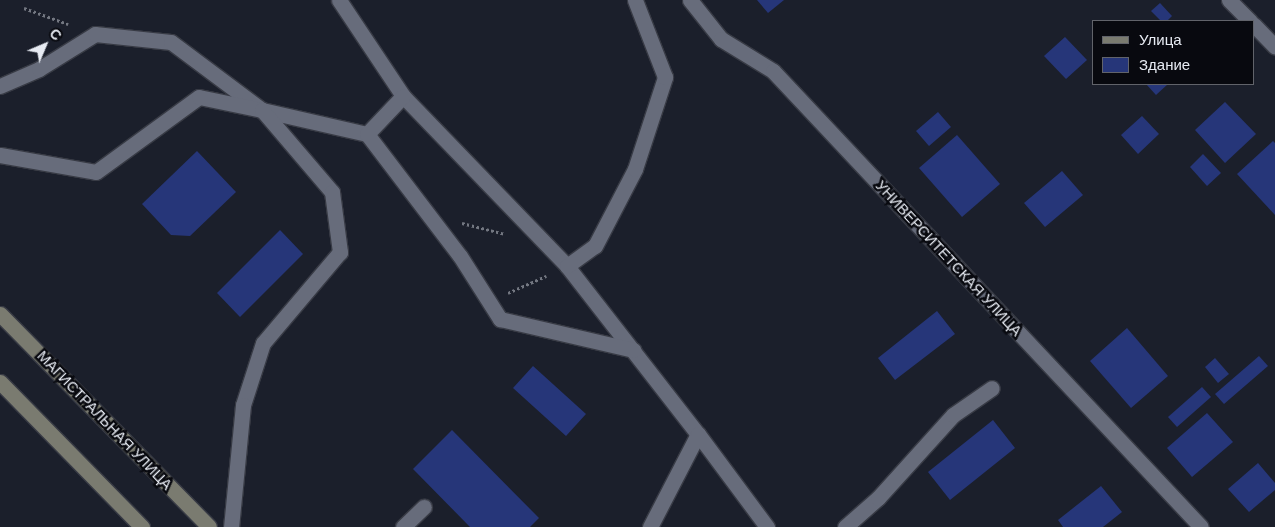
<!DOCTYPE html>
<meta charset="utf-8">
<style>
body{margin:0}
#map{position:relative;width:1275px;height:527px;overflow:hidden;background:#1b1f2b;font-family:Arial,sans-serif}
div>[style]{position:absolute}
.building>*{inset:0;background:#263679}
.path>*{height:3px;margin-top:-1.5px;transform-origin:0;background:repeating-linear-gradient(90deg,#737781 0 2.5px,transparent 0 5px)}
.roads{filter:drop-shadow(1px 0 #383b45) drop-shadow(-1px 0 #383b45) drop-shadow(0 1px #383b45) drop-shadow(0 -1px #383b45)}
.service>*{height:15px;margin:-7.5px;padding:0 7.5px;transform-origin:7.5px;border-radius:7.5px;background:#676c7b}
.minor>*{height:15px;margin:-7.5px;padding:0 7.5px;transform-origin:7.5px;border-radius:7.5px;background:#676c7b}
.secondary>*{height:15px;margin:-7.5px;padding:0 7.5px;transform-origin:7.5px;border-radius:7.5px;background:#7a7b70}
span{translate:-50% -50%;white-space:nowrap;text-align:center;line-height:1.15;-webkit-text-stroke:5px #08090f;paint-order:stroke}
.street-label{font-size:15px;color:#e7ebf3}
.legend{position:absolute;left:1092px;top:20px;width:162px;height:65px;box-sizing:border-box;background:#08090f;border:1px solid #61636a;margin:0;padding:6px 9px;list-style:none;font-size:15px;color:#e7ebf3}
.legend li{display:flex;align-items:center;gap:10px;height:25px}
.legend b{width:25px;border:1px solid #61636a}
.north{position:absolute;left:20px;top:20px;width:50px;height:50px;-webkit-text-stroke:4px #08090f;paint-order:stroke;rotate:45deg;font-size:14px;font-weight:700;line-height:20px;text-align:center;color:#e7ebf3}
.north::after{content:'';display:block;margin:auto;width:18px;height:22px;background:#e7ebf3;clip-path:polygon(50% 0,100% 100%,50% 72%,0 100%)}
</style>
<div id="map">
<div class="building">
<i style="clip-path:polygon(757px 0,784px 0,768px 13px)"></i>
<i style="clip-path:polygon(1160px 3px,1172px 16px,1167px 21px,1161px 21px,1151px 11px)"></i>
<i style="clip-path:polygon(1065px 37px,1087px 60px,1066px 79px,1044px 56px)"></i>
<i style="clip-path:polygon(1146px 84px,1168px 84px,1156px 95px)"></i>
<i style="clip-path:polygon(1225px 102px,1256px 134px,1225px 163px,1195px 130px)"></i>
<i style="clip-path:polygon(938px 112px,951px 127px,929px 146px,916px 131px)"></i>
<i style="clip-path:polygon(1142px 116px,1159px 134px,1138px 154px,1121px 135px)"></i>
<i style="clip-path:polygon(957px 135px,1000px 184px,962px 217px,919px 168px)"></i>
<i style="clip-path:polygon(1273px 141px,1275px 143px,1275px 215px,1237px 174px)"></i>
<i style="clip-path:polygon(197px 151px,236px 192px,190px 236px,171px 235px,142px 204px)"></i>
<i style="clip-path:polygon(1203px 154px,1221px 173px,1207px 186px,1190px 167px)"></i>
<i style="clip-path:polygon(1062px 171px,1083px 195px,1045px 227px,1024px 203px)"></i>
<i style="clip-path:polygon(280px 230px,303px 254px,240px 317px,217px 293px)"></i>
<i style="clip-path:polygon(937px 311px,955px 334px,895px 380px,878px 358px)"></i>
<i style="clip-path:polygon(1127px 328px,1168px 376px,1131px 408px,1090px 361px)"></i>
<i style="clip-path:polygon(1259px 356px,1268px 366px,1224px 404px,1215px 394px)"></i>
<i style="clip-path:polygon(1215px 358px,1229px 374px,1218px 383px,1205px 367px)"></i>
<i style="clip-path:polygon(533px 366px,586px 414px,566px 436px,513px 388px)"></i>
<i style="clip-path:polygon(1202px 387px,1211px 397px,1177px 427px,1168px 417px)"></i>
<i style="clip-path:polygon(1207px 413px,1233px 442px,1192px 477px,1167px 448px)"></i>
<i style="clip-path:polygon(993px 420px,1015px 448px,950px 500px,928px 472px)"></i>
<i style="clip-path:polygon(452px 430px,539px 518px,530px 527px,470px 527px,413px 469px)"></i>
<i style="clip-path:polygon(1258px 463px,1275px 483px,1275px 490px,1249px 512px,1228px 489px)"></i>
<i style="clip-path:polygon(1101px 486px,1122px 512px,1103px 527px,1063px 527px,1058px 520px)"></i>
</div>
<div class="path">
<i style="left:24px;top:8px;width:47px;rotate:20deg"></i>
<i style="left:462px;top:223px;width:44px;rotate:14.3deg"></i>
<i style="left:508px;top:293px;width:42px;rotate:-24.1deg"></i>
</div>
<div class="roads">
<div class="service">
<i style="left:339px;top:0;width:115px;rotate:56.3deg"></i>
<i style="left:403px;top:96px;width:236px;rotate:46deg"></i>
<i style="left:567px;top:266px;width:213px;rotate:52.1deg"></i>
<i style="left:698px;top:434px;width:105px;rotate:117.3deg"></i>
<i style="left:0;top:86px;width:43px;rotate:-23.6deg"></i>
<i style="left:39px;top:69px;width:66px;rotate:-32deg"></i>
<i style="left:95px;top:34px;width:76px;rotate:6deg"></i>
<i style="left:171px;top:42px;width:114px;rotate:36.8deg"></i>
<i style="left:262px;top:110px;width:108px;rotate:12.9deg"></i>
<i style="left:367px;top:134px;width:153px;rotate:52.7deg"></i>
<i style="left:460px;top:256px;width:75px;rotate:57.6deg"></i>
<i style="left:500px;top:319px;width:137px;rotate:13.1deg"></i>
<i style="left:367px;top:134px;width:52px;rotate:-46.5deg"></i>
<i style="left:0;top:155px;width:97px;rotate:10deg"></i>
<i style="left:96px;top:172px;width:127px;rotate:-36.1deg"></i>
<i style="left:199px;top:97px;width:64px;rotate:11.7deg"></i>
<i style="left:262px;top:110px;width:108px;rotate:49.5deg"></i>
<i style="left:332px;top:192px;width:61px;rotate:82.4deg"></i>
<i style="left:340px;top:252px;width:119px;rotate:130.2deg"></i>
<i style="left:263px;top:343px;width:65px;rotate:107.9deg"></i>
<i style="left:243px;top:405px;width:123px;rotate:95.6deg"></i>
<i style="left:567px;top:266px;width:34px;rotate:-36deg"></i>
<i style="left:595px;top:246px;width:87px;rotate:-62.5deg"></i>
<i style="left:635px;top:169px;width:97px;rotate:-71.9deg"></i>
<i style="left:665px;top:77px;width:83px;rotate:-111.3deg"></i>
<i style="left:698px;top:434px;width:116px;rotate:53.4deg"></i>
<i style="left:403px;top:527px;width:29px;rotate:-44deg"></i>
<i style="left:845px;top:527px;width:44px;rotate:-41.3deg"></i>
<i style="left:878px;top:498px;width:112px;rotate:-47.9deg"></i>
<i style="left:953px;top:415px;width:47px;rotate:-34.7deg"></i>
</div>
<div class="minor">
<i style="left:690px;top:0;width:50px;rotate:51.5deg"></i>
<i style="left:721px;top:39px;width:61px;rotate:31.6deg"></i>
<i style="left:773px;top:71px;width:625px;rotate:46.81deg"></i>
<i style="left:1229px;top:0;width:30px;rotate:45deg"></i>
<i style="left:1254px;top:25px;width:30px;rotate:46deg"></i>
</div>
<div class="secondary">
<i style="left:0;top:314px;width:298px;rotate:45.5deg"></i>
<i style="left:0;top:382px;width:203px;rotate:45.6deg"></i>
</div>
</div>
<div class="street-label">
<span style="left:949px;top:258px;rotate:47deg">УНИВЕРСИТЕТСКАЯ УЛИЦА</span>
<span style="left:105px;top:420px;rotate:46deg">МАГИСТРАЛЬНАЯ УЛИЦА</span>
</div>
<ul class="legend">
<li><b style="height:6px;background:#7a7b70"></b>Улица</li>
<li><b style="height:14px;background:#263679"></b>Здание</li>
</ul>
<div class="north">С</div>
</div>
